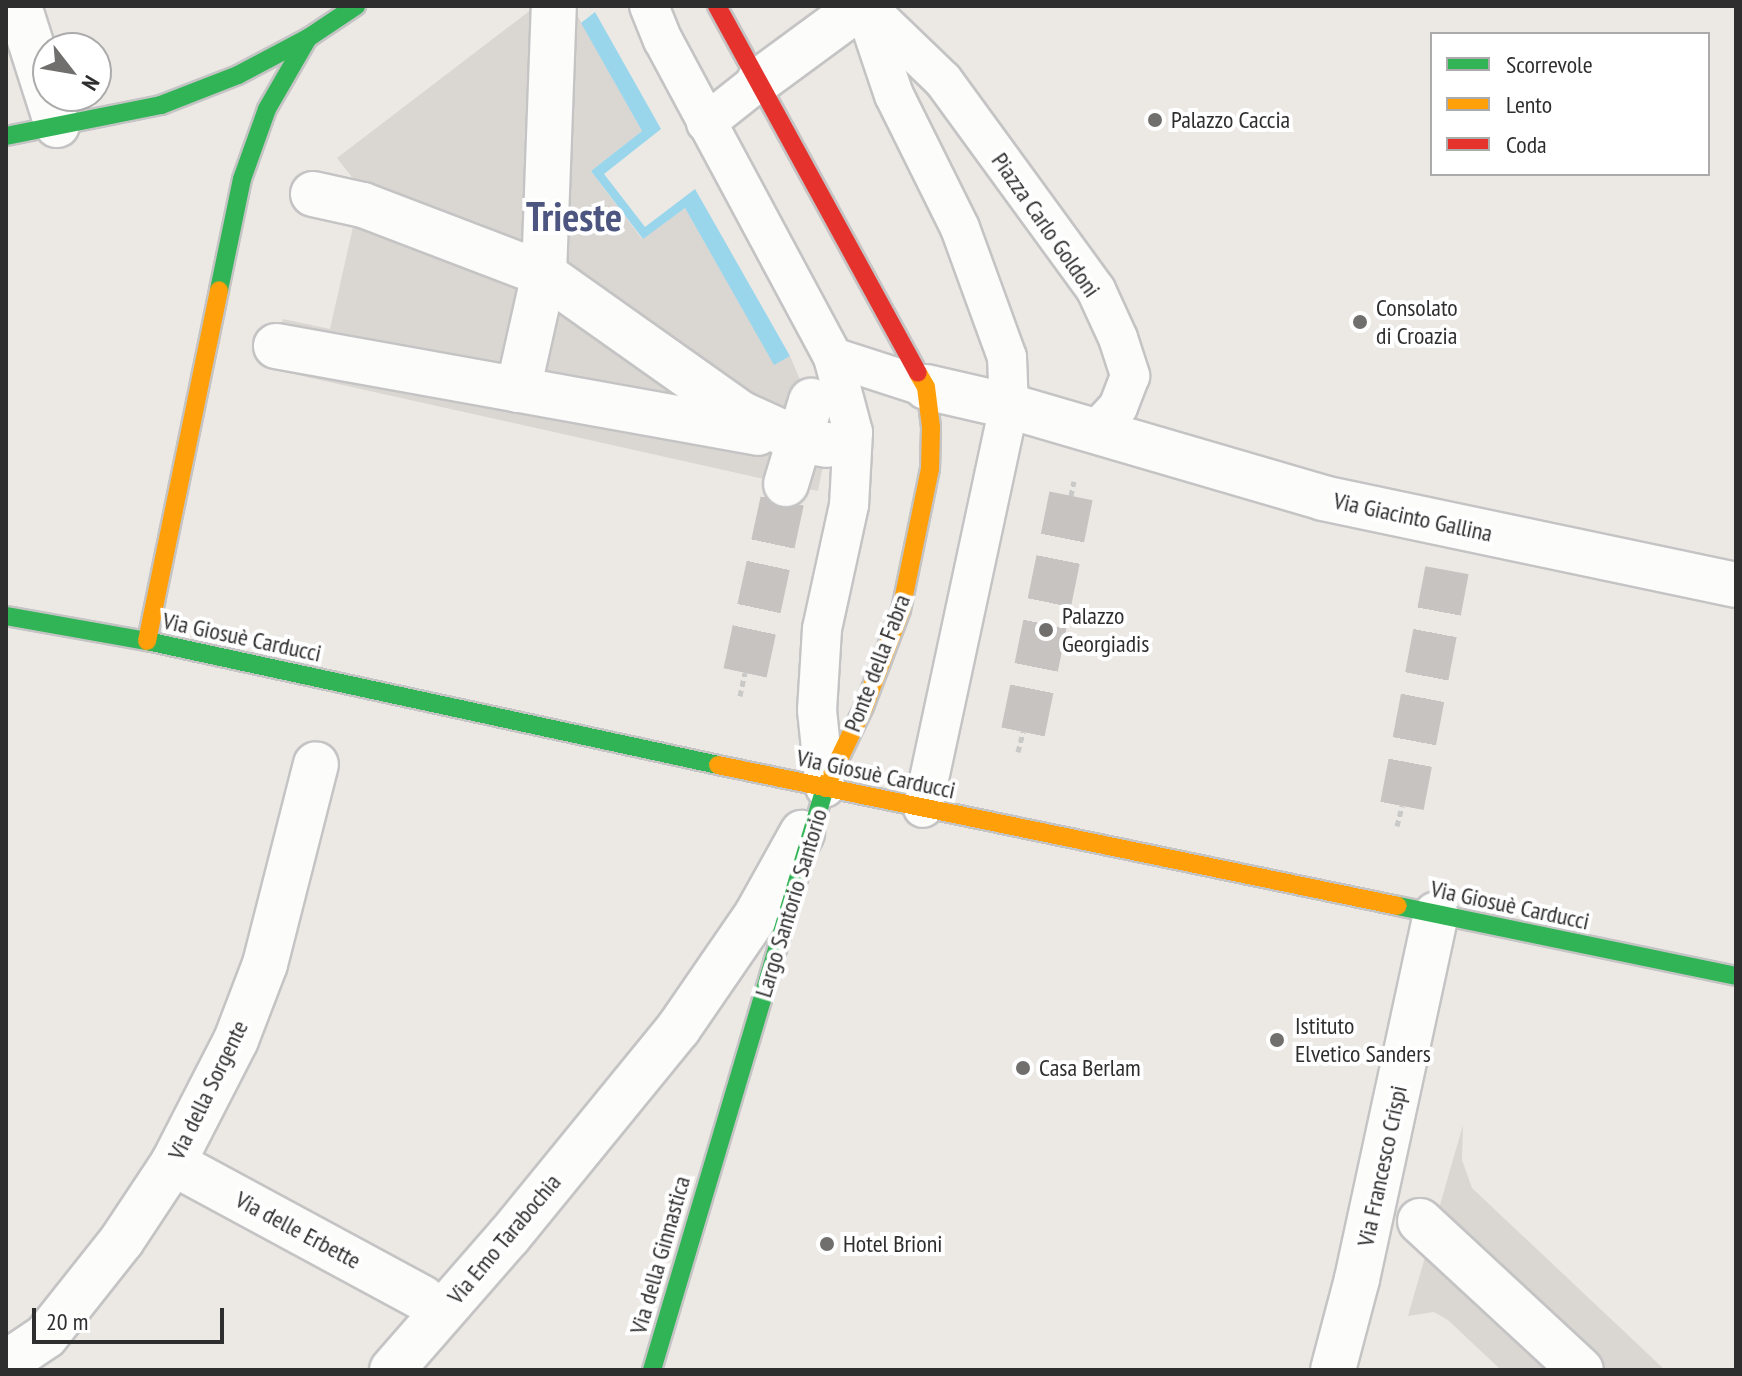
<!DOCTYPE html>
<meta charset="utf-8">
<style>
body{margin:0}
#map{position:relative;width:1742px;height:1376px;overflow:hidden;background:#ece8e4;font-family:"PT Sans Narrow",sans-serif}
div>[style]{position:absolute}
.plaza>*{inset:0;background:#dad6d2}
.water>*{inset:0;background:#99d6ec}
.street-tunnel>*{height:44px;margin-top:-22px;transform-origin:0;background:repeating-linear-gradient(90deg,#c6c3c0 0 44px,transparent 0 66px)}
.path>*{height:5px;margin-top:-2.5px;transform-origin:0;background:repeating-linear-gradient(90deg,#c9c9c8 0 6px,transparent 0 10px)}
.roads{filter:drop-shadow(2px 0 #c5c4c5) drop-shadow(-2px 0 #c5c4c5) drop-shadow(0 2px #c5c4c5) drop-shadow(0 -2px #c5c4c5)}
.lane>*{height:38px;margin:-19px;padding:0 19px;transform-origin:19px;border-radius:19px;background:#fcfcfb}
.street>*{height:44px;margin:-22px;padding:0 22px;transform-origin:22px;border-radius:22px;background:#fcfcfb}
.fast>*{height:18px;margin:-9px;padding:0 9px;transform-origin:9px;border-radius:9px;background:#30b455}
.slow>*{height:18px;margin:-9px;padding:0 9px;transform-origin:9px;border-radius:9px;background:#ff9f0a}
.jam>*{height:18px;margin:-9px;padding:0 9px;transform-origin:9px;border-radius:9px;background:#e5322d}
.dots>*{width:22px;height:22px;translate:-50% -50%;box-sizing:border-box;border:4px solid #fff;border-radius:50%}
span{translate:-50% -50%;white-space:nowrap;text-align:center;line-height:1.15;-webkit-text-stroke:8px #fff;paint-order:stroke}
.poi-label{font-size:24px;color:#2e2e2e}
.left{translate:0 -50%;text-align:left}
.street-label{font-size:24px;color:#2e2e2e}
.town-label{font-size:40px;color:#4d5680;font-weight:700}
.frame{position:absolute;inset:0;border:8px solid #2e2e2e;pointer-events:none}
.legend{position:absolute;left:1430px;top:32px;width:280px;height:144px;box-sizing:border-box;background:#fff;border:2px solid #ababab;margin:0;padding:10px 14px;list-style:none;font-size:24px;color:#2e2e2e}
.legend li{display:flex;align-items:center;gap:16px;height:40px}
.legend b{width:40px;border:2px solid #ababab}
.north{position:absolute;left:32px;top:32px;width:80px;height:80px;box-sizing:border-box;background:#fff;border:2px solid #ababab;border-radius:50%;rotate:121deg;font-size:22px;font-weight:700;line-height:32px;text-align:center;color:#2e2e2e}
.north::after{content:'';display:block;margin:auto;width:28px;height:36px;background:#706f6e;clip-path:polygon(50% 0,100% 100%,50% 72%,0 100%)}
.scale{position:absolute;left:32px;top:1308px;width:192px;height:36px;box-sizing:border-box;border:4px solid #2e2e2e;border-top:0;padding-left:10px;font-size:24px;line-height:28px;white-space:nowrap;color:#2e2e2e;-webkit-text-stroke:6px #fff;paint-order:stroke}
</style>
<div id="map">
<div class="plaza">
<i style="clip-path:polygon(536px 6px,572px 6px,642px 131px,591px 171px,642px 239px,685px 208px,774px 364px,790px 356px,827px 445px,818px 491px,271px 369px,283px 319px,330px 329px,355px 218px,358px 185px,337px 158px)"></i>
<i style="clip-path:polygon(1463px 1125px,1462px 1160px,1472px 1188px,1665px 1370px,1501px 1370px,1448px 1320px,1434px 1312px,1408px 1316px)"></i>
</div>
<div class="water">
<i style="clip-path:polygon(595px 12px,661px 129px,604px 174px,645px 227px,695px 189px,790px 356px,774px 365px,685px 208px,643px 239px,591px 171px,642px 131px,581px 23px)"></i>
</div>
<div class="street-tunnel">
<i style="left:745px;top:673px;width:193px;rotate:-77.8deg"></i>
<i style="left:1023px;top:732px;width:241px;rotate:-78.5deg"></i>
<i style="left:1402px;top:806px;width:240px;rotate:-79.2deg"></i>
</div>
<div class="path">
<i style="left:1071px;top:496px;width:15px;rotate:-79deg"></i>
<i style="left:740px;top:696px;width:24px;rotate:-78deg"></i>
<i style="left:1018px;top:752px;width:21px;rotate:-76deg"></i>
<i style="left:1397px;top:826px;width:21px;rotate:-76deg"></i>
</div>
<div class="roads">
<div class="lane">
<i style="left:649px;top:6px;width:37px;rotate:68deg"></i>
<i style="left:663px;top:40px;width:360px;rotate:61.8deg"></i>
<i style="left:833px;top:357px;width:78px;rotate:75.1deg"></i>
<i style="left:853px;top:432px;width:73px;rotate:93.1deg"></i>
<i style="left:849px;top:505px;width:127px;rotate:102.3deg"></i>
<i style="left:822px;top:629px;width:81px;rotate:93.5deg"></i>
<i style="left:817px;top:710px;width:78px;rotate:84.1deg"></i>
<i style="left:864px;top:6px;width:94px;rotate:71.4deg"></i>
<i style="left:894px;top:95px;width:148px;rotate:63.6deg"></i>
<i style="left:960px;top:228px;width:137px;rotate:70deg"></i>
<i style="left:1007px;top:357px;width:49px;rotate:87.7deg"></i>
<i style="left:1009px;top:406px;width:411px;rotate:102.1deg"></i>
<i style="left:866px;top:6px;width:107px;rotate:43.9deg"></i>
<i style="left:943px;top:80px;width:260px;rotate:53.9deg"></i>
<i style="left:1096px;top:290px;width:53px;rotate:65.4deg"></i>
<i style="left:1118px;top:338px;width:40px;rotate:72deg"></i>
<i style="left:1130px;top:376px;width:33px;rotate:111deg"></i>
<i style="left:1118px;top:407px;width:34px;rotate:133deg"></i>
<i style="left:706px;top:123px;width:68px;rotate:-38.4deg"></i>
<i style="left:833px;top:357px;width:98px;rotate:17.9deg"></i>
</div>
<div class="street">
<i style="left:19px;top:6px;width:125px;rotate:72.3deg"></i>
<i style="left:759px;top:81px;width:127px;rotate:-36.3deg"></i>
<i style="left:313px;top:194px;width:51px;rotate:12.4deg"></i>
<i style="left:363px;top:205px;width:194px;rotate:20.9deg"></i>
<i style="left:544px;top:274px;width:242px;rotate:35.3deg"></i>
<i style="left:742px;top:414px;width:63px;rotate:24.5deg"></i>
<i style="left:799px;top:440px;width:28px;rotate:10deg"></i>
<i style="left:276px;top:346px;width:490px;rotate:10.2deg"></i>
<i style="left:926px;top:387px;width:85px;rotate:12.9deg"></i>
<i style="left:1009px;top:406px;width:327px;rotate:16.3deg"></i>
<i style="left:1323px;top:498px;width:422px;rotate:11.9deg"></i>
<i style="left:518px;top:390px;width:119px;rotate:-77.4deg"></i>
<i style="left:544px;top:274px;width:268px;rotate:-87.9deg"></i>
<i style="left:786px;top:484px;width:87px;rotate:-73.2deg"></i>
<i style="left:173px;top:1163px;width:284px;rotate:28.4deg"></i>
<i style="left:1420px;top:1221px;width:219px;rotate:42.8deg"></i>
<i style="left:6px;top:1363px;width:48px;rotate:-34deg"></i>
<i style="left:46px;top:1336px;width:122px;rotate:-51.6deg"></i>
<i style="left:122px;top:1240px;width:92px;rotate:-56.5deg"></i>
<i style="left:173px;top:1163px;width:138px;rotate:-62.9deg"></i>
<i style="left:236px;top:1040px;width:81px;rotate:-69.1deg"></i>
<i style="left:265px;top:964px;width:206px;rotate:-75.7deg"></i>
<i style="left:392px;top:1370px;width:178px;rotate:-48.9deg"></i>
<i style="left:509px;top:1236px;width:267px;rotate:-50.8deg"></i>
<i style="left:678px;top:1029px;width:140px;rotate:-55.5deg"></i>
<i style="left:757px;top:914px;width:93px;rotate:-60.9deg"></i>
<i style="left:1333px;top:1370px;width:94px;rotate:-75.2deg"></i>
<i style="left:1357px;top:1279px;width:373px;rotate:-77.8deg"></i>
</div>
<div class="fast">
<i style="left:6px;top:136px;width:158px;rotate:-11.3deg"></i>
<i style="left:161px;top:105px;width:83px;rotate:-21.3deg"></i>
<i style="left:238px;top:75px;width:79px;rotate:-27.9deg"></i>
<i style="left:308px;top:38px;width:58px;rotate:-33.7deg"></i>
<i style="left:219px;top:290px;width:113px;rotate:-78.3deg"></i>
<i style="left:242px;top:179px;width:74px;rotate:-70.3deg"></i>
<i style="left:267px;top:109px;width:82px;rotate:-60deg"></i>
<i style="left:6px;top:616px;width:143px;rotate:10.1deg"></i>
<i style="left:147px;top:641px;width:584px;rotate:12.25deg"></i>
<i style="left:1398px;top:906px;width:345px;rotate:11.7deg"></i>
<i style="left:652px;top:1370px;width:607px;rotate:-73.45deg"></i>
</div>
<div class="slow">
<i style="left:147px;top:641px;width:358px;rotate:-78.4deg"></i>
<i style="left:718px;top:765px;width:694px;rotate:11.71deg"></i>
<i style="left:825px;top:788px;width:90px;rotate:-64.3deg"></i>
<i style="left:864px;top:707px;width:104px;rotate:-69.1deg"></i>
<i style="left:901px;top:610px;width:144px;rotate:-78.4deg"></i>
<i style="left:930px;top:469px;width:42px;rotate:-88.6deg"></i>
<i style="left:931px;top:427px;width:40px;rotate:-97.1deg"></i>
<i style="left:926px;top:387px;width:16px;rotate:-120deg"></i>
</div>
<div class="jam">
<i style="left:717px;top:6px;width:418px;rotate:61.3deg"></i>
</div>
</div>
<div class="dots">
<i style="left:1155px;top:120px;background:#706f6e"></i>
<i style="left:1360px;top:322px;background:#706f6e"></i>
<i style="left:1046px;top:630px;background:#706f6e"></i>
<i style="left:1277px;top:1040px;background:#706f6e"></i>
<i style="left:1023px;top:1068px;background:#706f6e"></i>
<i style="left:827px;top:1244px;background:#706f6e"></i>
</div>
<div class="poi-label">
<span class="left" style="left:1171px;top:120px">Palazzo Caccia</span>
<span class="left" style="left:1376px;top:322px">Consolato<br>di Croazia</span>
<span class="left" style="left:1062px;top:630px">Palazzo<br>Georgiadis</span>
<span class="left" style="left:1295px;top:1040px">Istituto<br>Elvetico Sanders</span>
<span class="left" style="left:1039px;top:1068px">Casa Berlam</span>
<span class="left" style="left:843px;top:1244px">Hotel Brioni</span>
</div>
<div class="street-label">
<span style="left:1046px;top:225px;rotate:55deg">Piazza Carlo Goldoni</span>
<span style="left:1413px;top:517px;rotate:12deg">Via Giacinto Gallina</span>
<span style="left:242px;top:637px;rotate:12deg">Via Giosuè Carducci</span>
<span style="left:877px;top:663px;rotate:-69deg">Ponte della Fabra</span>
<span style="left:876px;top:774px;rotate:12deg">Via Giosuè Carducci</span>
<span style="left:791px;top:903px;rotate:-73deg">Largo Santorio Santorio</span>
<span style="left:1510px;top:905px;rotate:12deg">Via Giosuè Carducci</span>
<span style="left:208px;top:1090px;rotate:-64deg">Via della Sorgente</span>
<span style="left:1382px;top:1166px;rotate:-78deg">Via Francesco Crispi</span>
<span style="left:298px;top:1230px;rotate:28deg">Via delle Erbette</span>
<span style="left:504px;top:1239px;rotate:-50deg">Via Emo Tarabochia</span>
<span style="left:660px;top:1255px;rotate:-74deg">Via della Ginnastica</span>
</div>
<div class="town-label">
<span style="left:574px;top:216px">Trieste</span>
</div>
<div class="frame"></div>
<ul class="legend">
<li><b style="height:10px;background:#30b455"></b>Scorrevole</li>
<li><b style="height:10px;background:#ff9f0a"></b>Lento</li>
<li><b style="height:10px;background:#e5322d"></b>Coda</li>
</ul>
<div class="north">N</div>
<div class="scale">20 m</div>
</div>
